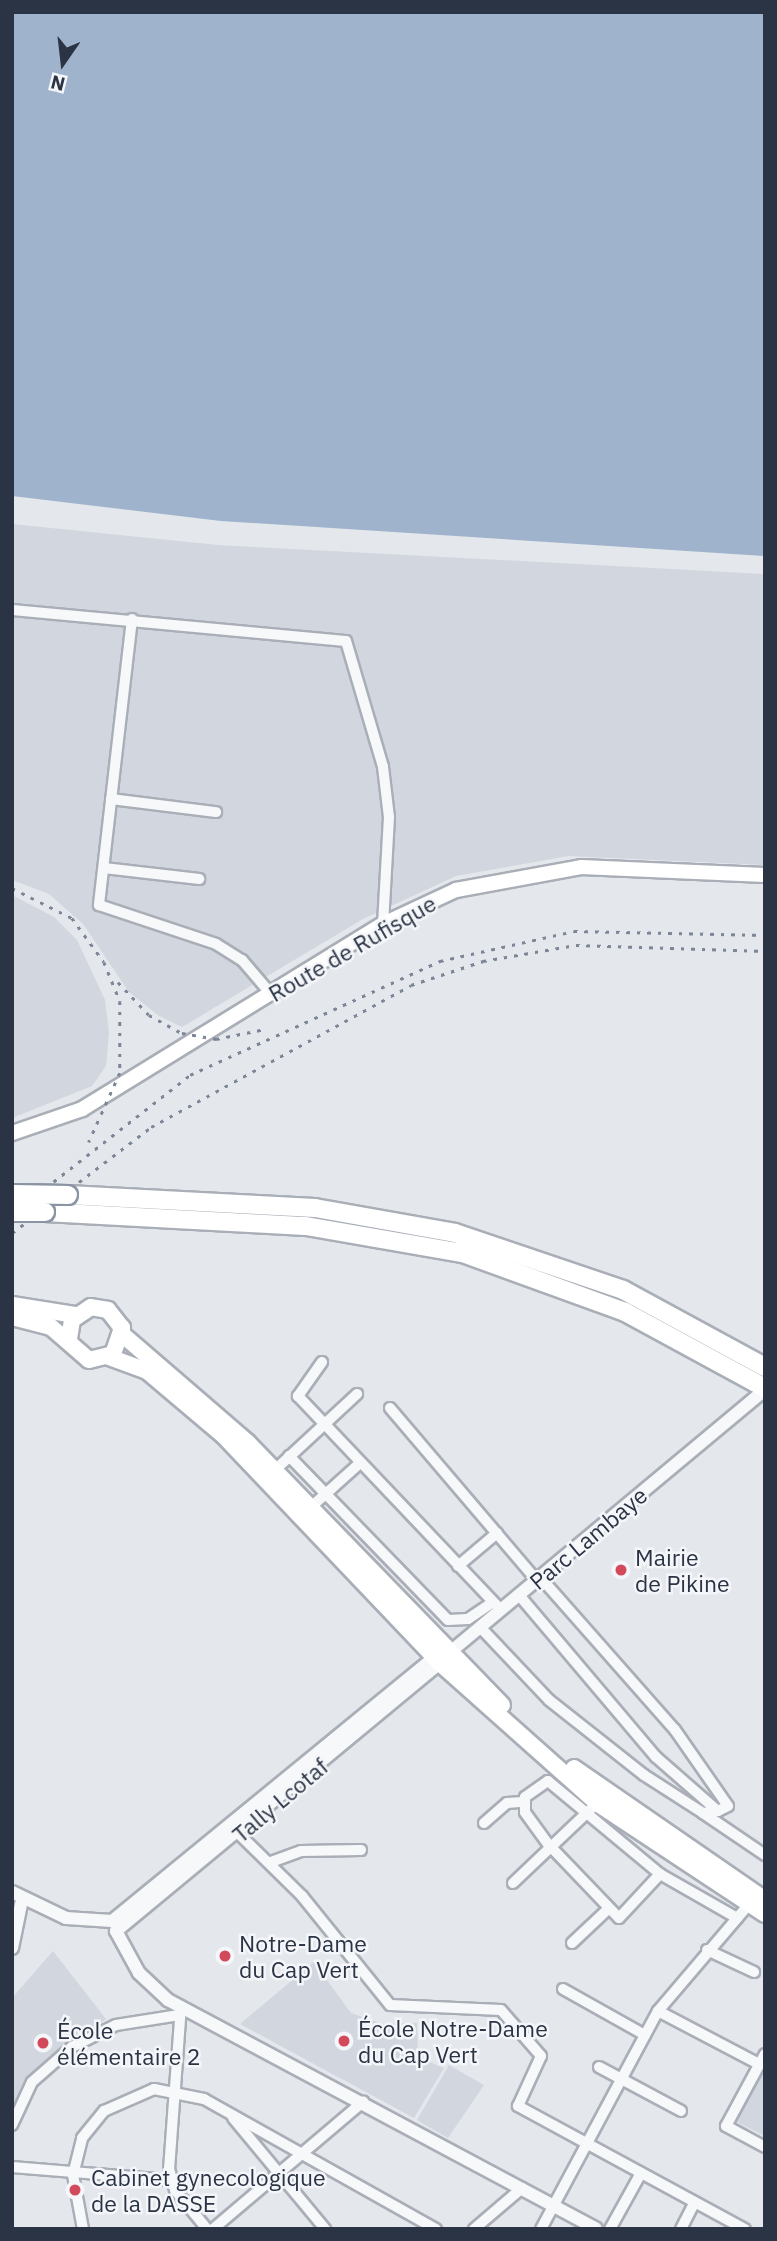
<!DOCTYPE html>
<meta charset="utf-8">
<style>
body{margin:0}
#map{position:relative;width:777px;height:2241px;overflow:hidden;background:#e4e7ec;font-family:"IBM Plex Sans",sans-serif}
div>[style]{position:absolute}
.built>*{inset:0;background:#d2d6de}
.water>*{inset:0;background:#9fb4cc}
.roads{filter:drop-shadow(2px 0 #a9aeb7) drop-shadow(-2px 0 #a9aeb7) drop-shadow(0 2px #a9aeb7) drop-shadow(0 -2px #a9aeb7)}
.minor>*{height:10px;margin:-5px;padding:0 5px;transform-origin:5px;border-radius:5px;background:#f7f8fa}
.tertiary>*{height:12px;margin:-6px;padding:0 6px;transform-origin:6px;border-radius:6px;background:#f7f8fa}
.secondary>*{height:14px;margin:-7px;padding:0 7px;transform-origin:7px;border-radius:7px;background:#fff}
.trunk>*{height:16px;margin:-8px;padding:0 8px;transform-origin:8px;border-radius:8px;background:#fff}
.motorway>*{height:18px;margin:-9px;padding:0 9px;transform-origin:9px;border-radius:9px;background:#fff}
.rail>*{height:2.5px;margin-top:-1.25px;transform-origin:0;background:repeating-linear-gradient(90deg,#7d8696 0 3.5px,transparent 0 10.5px)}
.bridges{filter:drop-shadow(2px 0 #8b94a3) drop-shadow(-2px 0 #8b94a3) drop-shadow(0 2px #8b94a3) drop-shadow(0 -2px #8b94a3)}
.motorway-bridge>*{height:18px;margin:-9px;padding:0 9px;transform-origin:9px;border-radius:9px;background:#fff}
.dots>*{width:19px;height:19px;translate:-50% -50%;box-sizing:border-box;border:4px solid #f4f6f9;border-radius:50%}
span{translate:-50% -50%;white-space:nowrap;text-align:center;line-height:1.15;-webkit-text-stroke:5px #f4f6f9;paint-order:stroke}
.street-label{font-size:23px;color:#2b3445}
.poi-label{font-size:23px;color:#2b3445}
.left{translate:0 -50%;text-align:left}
.frame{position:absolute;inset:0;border:14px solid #2b3445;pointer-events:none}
.north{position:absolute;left:28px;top:28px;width:70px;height:70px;-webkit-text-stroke:5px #f4f6f9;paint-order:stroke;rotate:194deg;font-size:19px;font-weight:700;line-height:28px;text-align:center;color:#2b3445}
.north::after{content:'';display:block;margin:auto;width:24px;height:32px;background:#2b3445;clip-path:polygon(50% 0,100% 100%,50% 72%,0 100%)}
</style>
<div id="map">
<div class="built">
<i style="clip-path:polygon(12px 524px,218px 545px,765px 574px,765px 865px,569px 856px,456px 876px,363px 919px,182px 1027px,159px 1016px,129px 992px,83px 924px,49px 894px,12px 880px)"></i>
<i style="clip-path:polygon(12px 895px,54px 917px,77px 940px,105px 1000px,109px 1033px,106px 1066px,92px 1086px,12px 1118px)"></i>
<i style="clip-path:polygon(53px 1951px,106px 2019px,40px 2067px,12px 2107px,12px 1998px)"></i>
<i style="clip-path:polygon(314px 1962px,351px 2013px,383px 2024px,417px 2023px,418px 2057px,444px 2068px,414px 2118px,240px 2024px)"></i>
<i style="clip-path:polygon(765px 2061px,765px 2136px,733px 2120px)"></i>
<i style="clip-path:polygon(449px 2065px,484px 2085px,448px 2138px,417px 2120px)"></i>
</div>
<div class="water">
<i style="clip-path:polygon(12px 12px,765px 12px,765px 556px,221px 521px,12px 496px)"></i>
</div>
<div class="roads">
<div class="minor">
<i style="left:12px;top:610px;width:335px;rotate:5.3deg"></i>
<i style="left:346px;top:641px;width:131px;rotate:73.6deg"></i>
<i style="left:383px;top:767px;width:50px;rotate:83.2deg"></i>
<i style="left:389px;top:817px;width:107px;rotate:93.2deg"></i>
<i style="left:132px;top:619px;width:288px;rotate:96.6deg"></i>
<i style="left:99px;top:905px;width:123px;rotate:18.4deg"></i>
<i style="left:216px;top:944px;width:31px;rotate:32deg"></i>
<i style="left:242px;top:960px;width:45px;rotate:49.5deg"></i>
<i style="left:111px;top:799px;width:106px;rotate:7.1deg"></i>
<i style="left:104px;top:868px;width:96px;rotate:6.6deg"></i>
<i style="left:322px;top:1362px;width:42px;rotate:125.2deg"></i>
<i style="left:298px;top:1396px;width:295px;rotate:46.5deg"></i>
<i style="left:390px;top:1408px;width:227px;rotate:49.6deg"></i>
<i style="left:289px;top:1456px;width:228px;rotate:45.9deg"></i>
<i style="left:448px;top:1620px;width:20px;rotate:-3deg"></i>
<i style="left:468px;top:1619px;width:30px;rotate:-34deg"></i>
<i style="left:275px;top:1470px;width:112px;rotate:-42.8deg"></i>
<i style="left:311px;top:1507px;width:64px;rotate:-41.9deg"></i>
<i style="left:458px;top:1566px;width:51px;rotate:-40.2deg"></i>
<i style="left:519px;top:1595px;width:212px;rotate:49.8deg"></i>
<i style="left:656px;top:1757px;width:82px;rotate:41.1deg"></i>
<i style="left:718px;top:1811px;width:11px;rotate:-27deg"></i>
<i style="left:728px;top:1806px;width:93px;rotate:-124.9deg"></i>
<i style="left:675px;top:1730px;width:203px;rotate:-131.4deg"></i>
<i style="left:480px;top:1627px;width:100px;rotate:46.6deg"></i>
<i style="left:549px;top:1700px;width:121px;rotate:38.3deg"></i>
<i style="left:644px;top:1775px;width:70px;rotate:32.8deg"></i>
<i style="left:703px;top:1813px;width:15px;rotate:-8deg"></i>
<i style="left:703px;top:1813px;width:75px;rotate:34.1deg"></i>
<i style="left:484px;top:1823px;width:30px;rotate:-41deg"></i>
<i style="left:507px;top:1803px;width:16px;rotate:-4deg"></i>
<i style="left:240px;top:1835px;width:87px;rotate:44.5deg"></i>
<i style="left:302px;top:1896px;width:140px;rotate:51.1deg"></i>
<i style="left:390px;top:2005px;width:111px;rotate:2.6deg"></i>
<i style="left:501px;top:2010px;width:61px;rotate:49deg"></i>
<i style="left:541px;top:2056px;width:55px;rotate:114.7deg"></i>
<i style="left:518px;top:2106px;width:258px;rotate:28.5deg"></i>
<i style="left:271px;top:1862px;width:32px;rotate:-20deg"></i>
<i style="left:301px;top:1851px;width:60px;rotate:-1deg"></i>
<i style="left:660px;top:1874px;width:60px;rotate:133deg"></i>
<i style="left:619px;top:1918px;width:103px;rotate:-133.8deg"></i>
<i style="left:548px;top:1844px;width:39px;rotate:-126deg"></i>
<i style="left:525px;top:1812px;width:15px;rotate:-90deg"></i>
<i style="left:525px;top:1797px;width:28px;rotate:-35deg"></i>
<i style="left:548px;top:1781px;width:146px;rotate:39.7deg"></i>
<i style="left:660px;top:1874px;width:89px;rotate:29.7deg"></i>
<i style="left:513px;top:1883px;width:116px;rotate:-43.6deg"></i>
<i style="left:572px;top:1943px;width:48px;rotate:-43.3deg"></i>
<i style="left:707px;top:1950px;width:52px;rotate:25.1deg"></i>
<i style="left:563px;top:1989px;width:94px;rotate:29.3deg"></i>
<i style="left:181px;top:2006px;width:163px;rotate:94.2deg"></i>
<i style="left:169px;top:2169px;width:22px;rotate:74deg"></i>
<i style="left:175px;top:2190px;width:50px;rotate:50.6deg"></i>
<i style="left:658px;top:2011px;width:114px;rotate:27.7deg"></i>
<i style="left:765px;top:2054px;width:82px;rotate:118.4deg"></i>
<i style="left:726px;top:2126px;width:44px;rotate:28.3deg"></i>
<i style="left:599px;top:2067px;width:93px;rotate:28.2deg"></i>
<i style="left:233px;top:2118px;width:144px;rotate:50.3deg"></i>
<i style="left:12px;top:2125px;width:47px;rotate:-65.1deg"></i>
<i style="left:32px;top:2082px;width:53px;rotate:-41.2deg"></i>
<i style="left:72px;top:2047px;width:49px;rotate:-26.6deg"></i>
<i style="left:116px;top:2025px;width:64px;rotate:-9deg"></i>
<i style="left:12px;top:2167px;width:160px;rotate:4.7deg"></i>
<i style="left:83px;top:2229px;width:55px;rotate:-100.5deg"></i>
<i style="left:73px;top:2175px;width:38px;rotate:-76deg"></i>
<i style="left:82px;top:2138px;width:35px;rotate:-51deg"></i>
<i style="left:104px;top:2111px;width:55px;rotate:-23.7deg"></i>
<i style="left:154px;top:2089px;width:51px;rotate:11.3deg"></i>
<i style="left:204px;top:2099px;width:266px;rotate:29.3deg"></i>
<i style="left:213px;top:2229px;width:197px;rotate:-40.3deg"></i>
<i style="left:474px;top:2229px;width:63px;rotate:-40.5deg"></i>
<i style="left:541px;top:2229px;width:247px;rotate:-61.8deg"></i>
<i style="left:658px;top:2011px;width:140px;rotate:-49.6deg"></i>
<i style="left:610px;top:2229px;width:64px;rotate:-61deg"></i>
<i style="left:681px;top:2229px;width:30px;rotate:-63deg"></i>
</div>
<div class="tertiary">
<i style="left:449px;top:1653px;width:411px;rotate:-39.8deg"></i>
<i style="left:12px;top:1892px;width:60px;rotate:25.7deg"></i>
<i style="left:66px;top:1918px;width:46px;rotate:3.7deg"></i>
<i style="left:112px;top:1921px;width:417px;rotate:-39.3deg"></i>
<i style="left:116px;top:1931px;width:48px;rotate:61.3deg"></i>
<i style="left:139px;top:1973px;width:40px;rotate:43deg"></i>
<i style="left:168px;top:2000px;width:485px;rotate:28.1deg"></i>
<i style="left:116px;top:1931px;width:420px;rotate:-39.6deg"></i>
<i style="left:12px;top:1948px;width:45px;rotate:-78.4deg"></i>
</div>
<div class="secondary">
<i style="left:12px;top:1133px;width:74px;rotate:-18.9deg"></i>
<i style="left:82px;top:1109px;width:353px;rotate:-31.6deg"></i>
<i style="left:383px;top:924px;width:81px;rotate:-25deg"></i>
<i style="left:456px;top:890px;width:127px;rotate:-10.4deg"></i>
<i style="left:581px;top:867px;width:184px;rotate:2.5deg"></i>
</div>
<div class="trunk">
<i style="left:12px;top:1305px;width:65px;rotate:8.9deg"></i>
<i style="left:12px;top:1317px;width:40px;rotate:14.4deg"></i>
<i style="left:51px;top:1327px;width:50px;rotate:41deg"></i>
<i style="left:89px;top:1360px;width:25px;rotate:-14deg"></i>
<i style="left:113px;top:1354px;width:28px;rotate:-71deg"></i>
<i style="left:122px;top:1328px;width:23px;rotate:-128deg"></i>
<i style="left:108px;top:1310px;width:17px;rotate:-170deg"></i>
<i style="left:91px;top:1307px;width:23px;rotate:146deg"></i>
<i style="left:72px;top:1320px;width:20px;rotate:99deg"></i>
<i style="left:123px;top:1335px;width:165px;rotate:40.8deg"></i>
<i style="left:248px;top:1443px;width:365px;rotate:45.9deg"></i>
<i style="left:109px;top:1357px;width:40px;rotate:20.2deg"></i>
<i style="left:147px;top:1371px;width:99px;rotate:40.1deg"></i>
<i style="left:223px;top:1435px;width:315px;rotate:46.4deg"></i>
<i style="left:440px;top:1663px;width:210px;rotate:41.7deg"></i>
<i style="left:597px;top:1803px;width:201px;rotate:33.5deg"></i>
<i style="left:574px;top:1768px;width:232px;rotate:34.6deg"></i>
</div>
<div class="motorway">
<i style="left:68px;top:1195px;width:247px;rotate:3deg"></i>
<i style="left:315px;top:1208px;width:142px;rotate:10.1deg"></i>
<i style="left:455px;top:1233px;width:177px;rotate:18.7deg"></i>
<i style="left:623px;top:1290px;width:162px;rotate:28.5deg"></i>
<i style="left:45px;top:1212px;width:261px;rotate:3.1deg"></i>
<i style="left:306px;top:1226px;width:159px;rotate:9.8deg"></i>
<i style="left:463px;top:1253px;width:172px;rotate:20deg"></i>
<i style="left:625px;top:1312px;width:159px;rotate:28.5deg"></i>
</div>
</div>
<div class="rail">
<i style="left:12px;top:888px;width:67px;rotate:26.6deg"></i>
<i style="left:72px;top:918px;width:54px;rotate:54deg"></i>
<i style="left:104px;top:962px;width:42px;rotate:67.7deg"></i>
<i style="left:120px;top:1001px;width:72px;rotate:90deg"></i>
<i style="left:120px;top:1073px;width:76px;rotate:114.2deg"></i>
<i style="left:118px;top:982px;width:45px;rotate:46.8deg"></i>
<i style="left:149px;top:1015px;width:38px;rotate:29deg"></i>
<i style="left:182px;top:1033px;width:35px;rotate:10deg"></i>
<i style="left:216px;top:1039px;width:50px;rotate:-11.5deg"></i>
<i style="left:12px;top:1214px;width:226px;rotate:-38deg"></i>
<i style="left:190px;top:1075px;width:275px;rotate:-24.5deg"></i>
<i style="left:440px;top:961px;width:137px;rotate:-12.6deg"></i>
<i style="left:574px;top:931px;width:191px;rotate:1.2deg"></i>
<i style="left:12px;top:1233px;width:175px;rotate:-37.3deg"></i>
<i style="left:151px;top:1127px;width:296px;rotate:-28.6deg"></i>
<i style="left:411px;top:985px;width:76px;rotate:-18.4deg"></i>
<i style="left:483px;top:961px;width:94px;rotate:-9.8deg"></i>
<i style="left:576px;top:945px;width:189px;rotate:1.8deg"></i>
</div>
<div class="bridges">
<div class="motorway-bridge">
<i style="left:13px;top:1194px;width:55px;rotate:1deg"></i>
<i style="left:12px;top:1212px;width:33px"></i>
</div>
</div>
<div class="dots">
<i style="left:621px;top:1570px;background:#d1495b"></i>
<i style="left:225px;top:1956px;background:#d1495b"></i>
<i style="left:344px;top:2041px;background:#d1495b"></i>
<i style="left:43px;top:2043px;background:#d1495b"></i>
<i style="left:75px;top:2190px;background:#d1495b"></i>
</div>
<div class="street-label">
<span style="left:352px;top:948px;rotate:-30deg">Route de Rufisque</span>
<span style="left:588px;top:1538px;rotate:-40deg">Parc Lambaye</span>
<span style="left:280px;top:1800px;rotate:-40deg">Tally Lcotaf</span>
</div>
<div class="poi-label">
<span class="left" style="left:635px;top:1570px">Mairie<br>de Pikine</span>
<span class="left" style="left:239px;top:1956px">Notre-Dame<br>du Cap Vert</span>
<span class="left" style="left:358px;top:2041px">École Notre-Dame<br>du Cap Vert</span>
<span class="left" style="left:57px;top:2043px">École<br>élémentaire 2</span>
<span class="left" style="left:91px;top:2190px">Cabinet gynecologique<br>de la DASSE</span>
</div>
<div class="frame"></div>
<div class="north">N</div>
</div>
